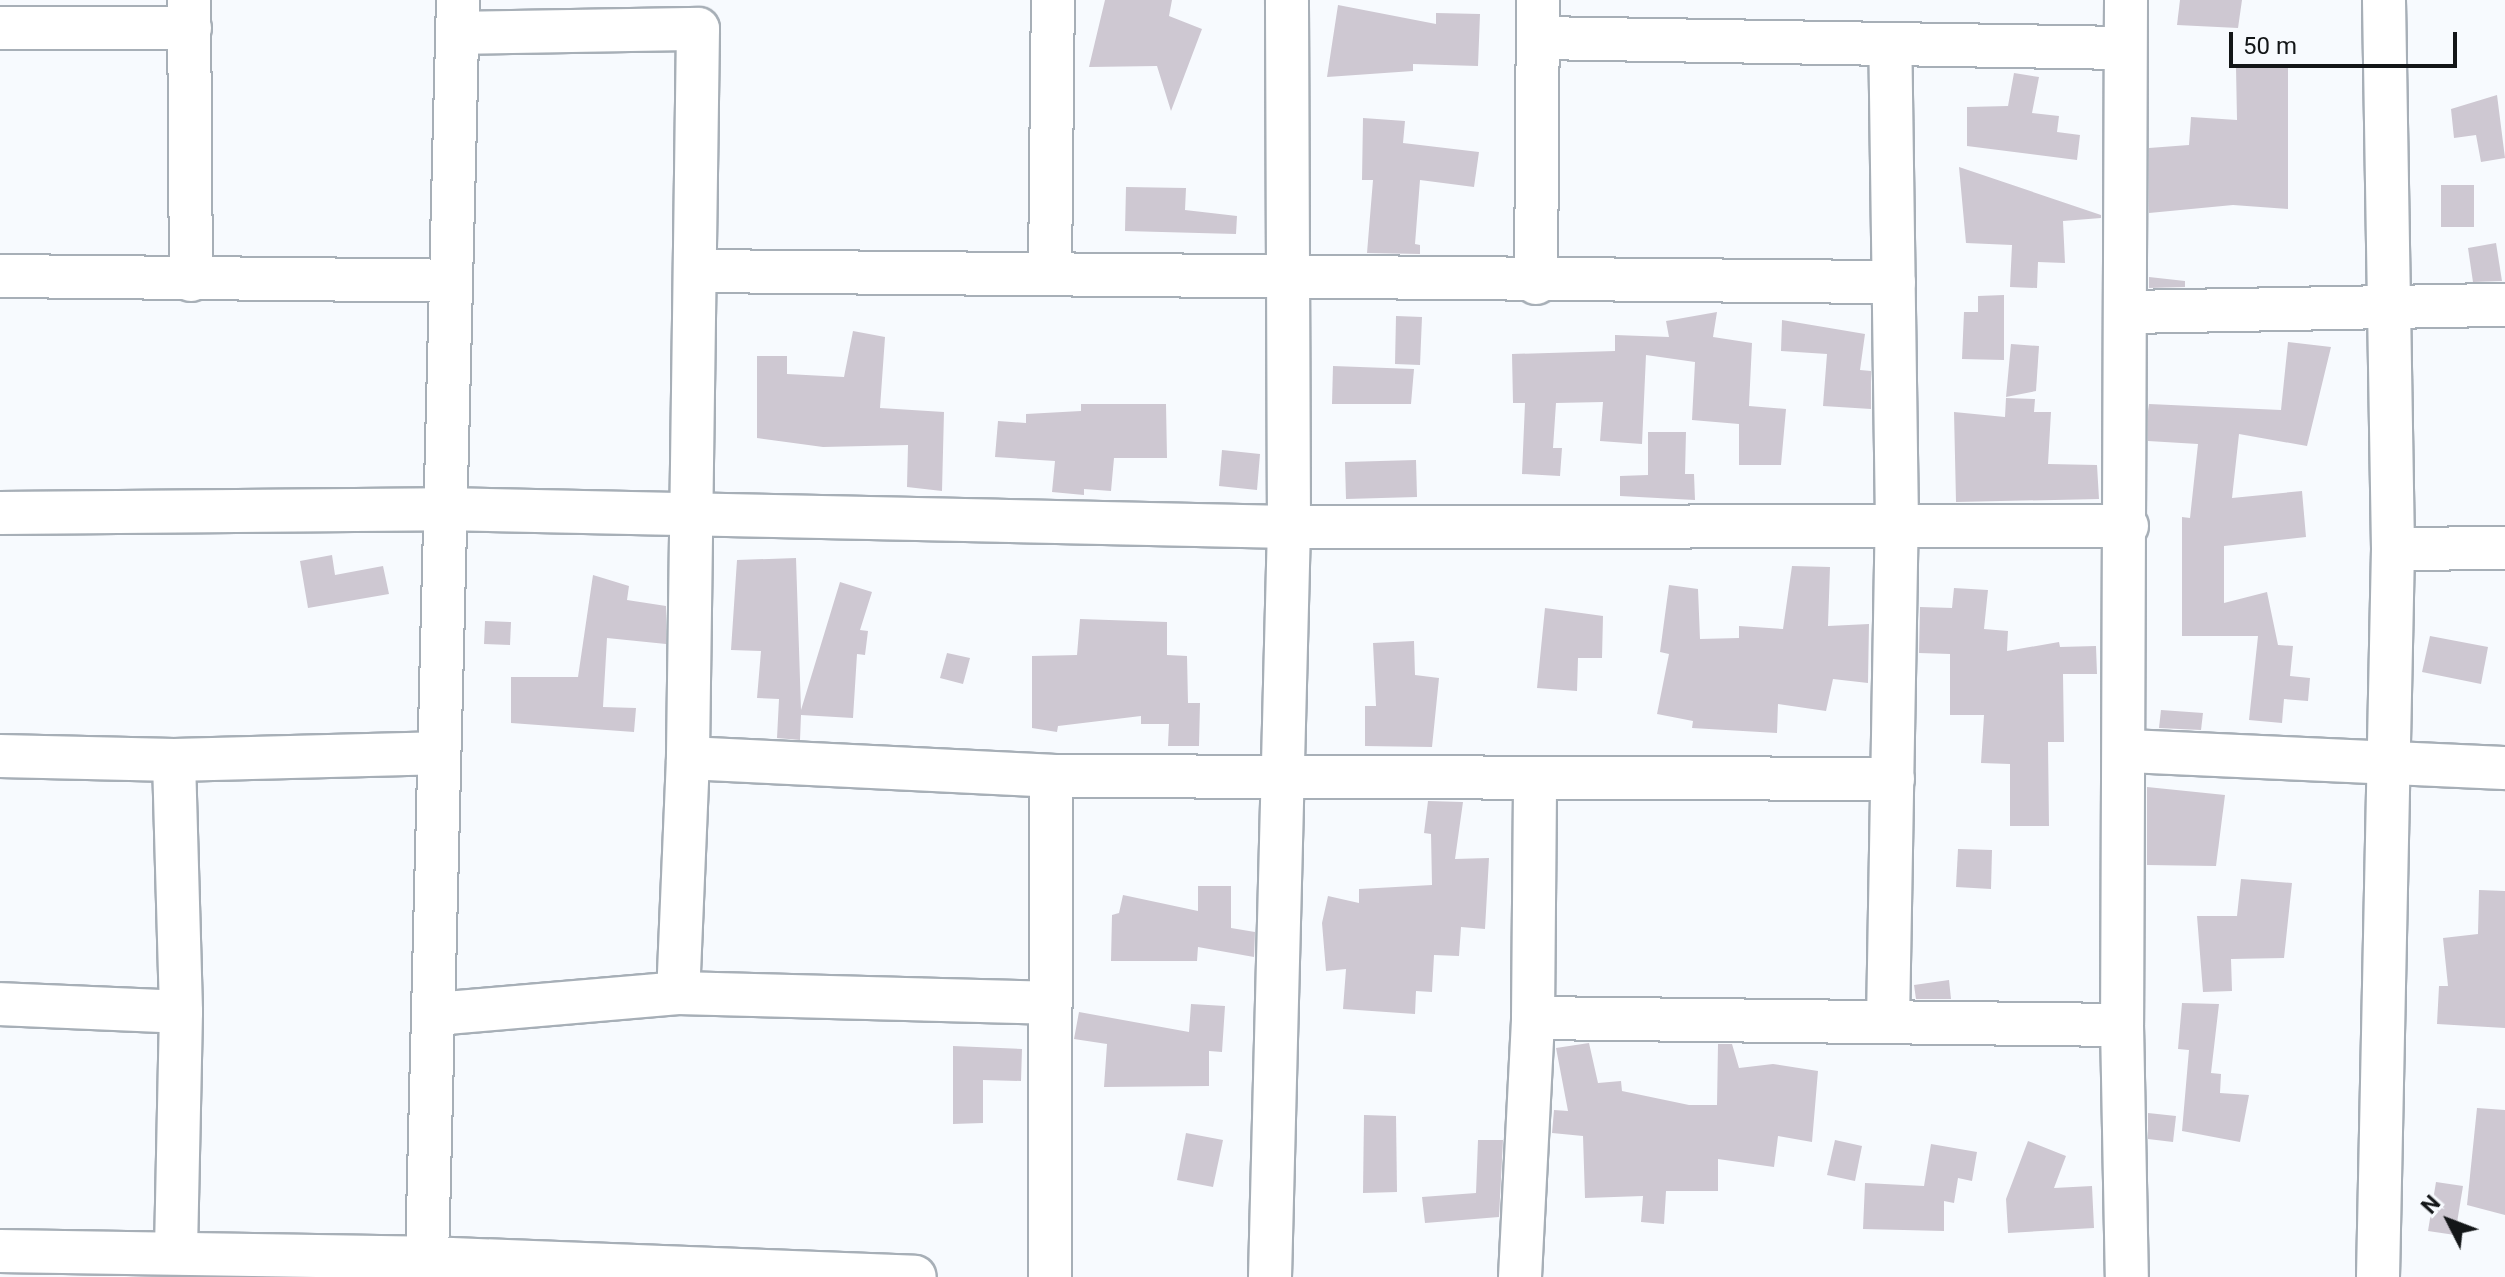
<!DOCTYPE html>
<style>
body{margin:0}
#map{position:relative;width:2505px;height:1277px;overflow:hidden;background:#f7fafe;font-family:Roboto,sans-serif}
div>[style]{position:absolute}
.building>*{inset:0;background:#cec8d2}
.roads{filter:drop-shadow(2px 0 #a7afb7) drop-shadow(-2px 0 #a7afb7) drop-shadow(0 2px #a7afb7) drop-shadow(0 -2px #a7afb7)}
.minor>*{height:42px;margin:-21px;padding:0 21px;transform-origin:21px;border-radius:21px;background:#fff}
span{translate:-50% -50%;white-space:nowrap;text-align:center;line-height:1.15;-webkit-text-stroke:7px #f7fafe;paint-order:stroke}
.north{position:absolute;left:2409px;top:1181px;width:80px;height:80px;-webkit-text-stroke:6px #f7fafe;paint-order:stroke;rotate:312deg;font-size:22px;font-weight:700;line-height:32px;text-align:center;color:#131618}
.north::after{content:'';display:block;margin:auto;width:28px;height:36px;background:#131618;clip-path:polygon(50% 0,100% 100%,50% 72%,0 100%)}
.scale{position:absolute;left:2229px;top:32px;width:228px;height:36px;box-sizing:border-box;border:4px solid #131618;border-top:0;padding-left:10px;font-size:24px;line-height:28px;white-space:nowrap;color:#131618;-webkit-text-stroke:6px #f7fafe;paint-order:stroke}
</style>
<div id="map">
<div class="building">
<i style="clip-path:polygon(1105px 0,1172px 0,1169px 16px,1202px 29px,1171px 111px,1157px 66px,1089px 67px)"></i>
<i style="clip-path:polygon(2180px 0,2242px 0,2238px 28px,2177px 25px)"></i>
<i style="clip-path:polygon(1338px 5px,1436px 24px,1436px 13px,1480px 14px,1478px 66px,1413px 64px,1413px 71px,1327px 77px)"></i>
<i style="clip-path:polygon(2288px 66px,2288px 209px,2233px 205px,2149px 213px,2149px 148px,2189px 145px,2191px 117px,2237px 120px,2236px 67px)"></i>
<i style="clip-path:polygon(2014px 73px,2039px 77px,2032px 113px,2059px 116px,2057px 132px,2080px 135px,2077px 160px,1967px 146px,1967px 107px,2008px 106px)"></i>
<i style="clip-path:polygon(2497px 95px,2505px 158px,2481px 162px,2476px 135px,2454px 138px,2451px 109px)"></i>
<i style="clip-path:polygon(1363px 118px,1405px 121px,1403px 143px,1479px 152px,1474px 187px,1420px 180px,1415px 244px,1420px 245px,1420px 254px,1367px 253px,1373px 180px,1362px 180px)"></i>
<i style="clip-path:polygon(1959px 167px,2101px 215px,2101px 218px,2063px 221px,2065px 263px,2038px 262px,2037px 288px,2010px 287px,2012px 245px,1966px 243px)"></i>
<i style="clip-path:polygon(2441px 185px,2474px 185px,2474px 227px,2441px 227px)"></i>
<i style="clip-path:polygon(1126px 187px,1186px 188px,1185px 210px,1237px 216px,1236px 234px,1125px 231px)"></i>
<i style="clip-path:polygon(2496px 243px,2502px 281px,2473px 282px,2468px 248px)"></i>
<i style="clip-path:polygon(2149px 277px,2185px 281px,2185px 287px,2149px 288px)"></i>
<i style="clip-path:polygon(2004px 295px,2004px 360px,1962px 359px,1964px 312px,1978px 312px,1978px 296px)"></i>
<i style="clip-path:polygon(1717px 312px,1713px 337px,1752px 343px,1749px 406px,1786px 409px,1781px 465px,1739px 465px,1739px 424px,1692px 420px,1695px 362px,1646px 355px,1642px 444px,1600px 441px,1603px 402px,1556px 403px,1553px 448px,1562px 448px,1560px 476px,1522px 474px,1525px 403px,1513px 403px,1512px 354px,1615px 351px,1615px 335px,1669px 337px,1666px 321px)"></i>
<i style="clip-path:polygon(1396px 316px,1422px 317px,1420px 365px,1395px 364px)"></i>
<i style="clip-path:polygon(1782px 320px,1865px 334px,1860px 370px,1871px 371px,1871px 409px,1823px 406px,1827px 354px,1781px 351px)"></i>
<i style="clip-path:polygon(853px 331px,885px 337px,880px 408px,944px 412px,942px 491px,907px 487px,908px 445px,823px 447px,757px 438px,757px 356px,787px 356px,787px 374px,844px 377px)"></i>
<i style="clip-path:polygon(2288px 342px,2331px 347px,2307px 446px,2239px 434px,2232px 498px,2302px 491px,2306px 537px,2224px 546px,2224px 603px,2267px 592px,2278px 645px,2293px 646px,2290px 676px,2310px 678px,2308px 701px,2284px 699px,2282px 723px,2249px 720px,2258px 636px,2182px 636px,2182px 517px,2190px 518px,2198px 444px,2148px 441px,2148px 411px,2149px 404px,2281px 410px)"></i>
<i style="clip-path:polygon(2011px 344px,2039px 346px,2036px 391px,2006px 397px)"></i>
<i style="clip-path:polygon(1333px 366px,1414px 369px,1411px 404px,1332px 404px)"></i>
<i style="clip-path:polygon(2006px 398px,2035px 399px,2034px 412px,2051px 412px,2048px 464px,2097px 465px,2099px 499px,1956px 502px,1954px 412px,2005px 417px)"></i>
<i style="clip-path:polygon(1081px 404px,1166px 404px,1167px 458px,1114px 458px,1111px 491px,1084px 489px,1084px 495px,1052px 492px,1055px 461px,995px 457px,998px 421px,1026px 423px,1026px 414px,1081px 411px)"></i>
<i style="clip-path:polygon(1648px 432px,1686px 432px,1685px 474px,1694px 474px,1695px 500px,1620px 496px,1620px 476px,1648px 475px)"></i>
<i style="clip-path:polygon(1222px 450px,1260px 454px,1257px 490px,1219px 486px)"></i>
<i style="clip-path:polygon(1416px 460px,1417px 497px,1346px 499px,1345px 462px)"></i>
<i style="clip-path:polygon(332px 555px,335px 575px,383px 566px,389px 594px,308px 608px,300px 561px)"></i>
<i style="clip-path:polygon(796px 558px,801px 710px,840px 582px,872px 592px,860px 630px,868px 631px,865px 655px,857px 654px,853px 718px,801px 715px,800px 740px,777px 738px,779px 699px,757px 698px,761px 651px,731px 650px,737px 560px)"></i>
<i style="clip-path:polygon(1792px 566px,1830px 567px,1828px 626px,1869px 624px,1868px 683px,1833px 679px,1826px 711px,1778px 704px,1777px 733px,1692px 728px,1693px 721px,1657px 714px,1669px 654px,1660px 652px,1669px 585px,1698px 589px,1700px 639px,1739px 638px,1739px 626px,1783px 629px)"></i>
<i style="clip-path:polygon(593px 575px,629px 586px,627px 600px,666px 606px,666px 644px,607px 638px,603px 707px,636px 708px,634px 732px,511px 723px,511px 677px,578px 677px)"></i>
<i style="clip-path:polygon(1954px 588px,1988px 590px,1984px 629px,2008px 631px,2007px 651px,2059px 642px,2060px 647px,2096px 646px,2097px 674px,2063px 674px,2064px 742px,2048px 742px,2049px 826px,2010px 826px,2010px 764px,1981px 763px,1984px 715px,1950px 715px,1950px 654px,1919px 653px,1920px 607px,1952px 608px)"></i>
<i style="clip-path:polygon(1545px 608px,1603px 616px,1602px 658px,1578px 658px,1577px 691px,1537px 688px)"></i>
<i style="clip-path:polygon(1080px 619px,1167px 622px,1167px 655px,1187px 656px,1188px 703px,1200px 703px,1199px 746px,1168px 746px,1169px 724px,1141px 724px,1141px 716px,1058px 726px,1057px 732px,1032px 728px,1032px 656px,1077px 655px)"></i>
<i style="clip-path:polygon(485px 621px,511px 622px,510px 645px,484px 644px)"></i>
<i style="clip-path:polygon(2430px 636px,2488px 647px,2481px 684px,2422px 672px)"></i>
<i style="clip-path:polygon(1414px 641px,1415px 675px,1439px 678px,1432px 747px,1365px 746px,1365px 706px,1376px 706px,1373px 643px)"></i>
<i style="clip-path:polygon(947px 653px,970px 658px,963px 684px,940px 678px)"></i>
<i style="clip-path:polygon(2161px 710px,2203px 713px,2201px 730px,2159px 728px)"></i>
<i style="clip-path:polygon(2147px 787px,2225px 795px,2216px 866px,2147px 865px)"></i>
<i style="clip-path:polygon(1428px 801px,1463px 802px,1455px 859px,1489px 858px,1485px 929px,1461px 927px,1459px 956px,1434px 955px,1432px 992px,1416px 991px,1415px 1014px,1343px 1009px,1346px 969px,1326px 971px,1322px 923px,1328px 896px,1359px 903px,1359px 889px,1432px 885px,1431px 834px,1424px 833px)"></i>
<i style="clip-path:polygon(1958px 849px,1992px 850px,1991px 889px,1956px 887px)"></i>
<i style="clip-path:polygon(2241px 879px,2292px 883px,2284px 958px,2231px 959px,2232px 991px,2203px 992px,2197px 916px,2237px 916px)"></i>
<i style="clip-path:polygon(1198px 886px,1231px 886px,1231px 928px,1255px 932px,1254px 957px,1198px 947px,1197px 961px,1111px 961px,1112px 915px,1119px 913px,1123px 895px,1198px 911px)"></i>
<i style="clip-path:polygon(2479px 890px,2505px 891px,2505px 1028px,2437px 1024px,2439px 986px,2448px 986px,2443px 938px,2478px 934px)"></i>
<i style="clip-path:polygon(1949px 980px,1951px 999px,1916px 999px,1914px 985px)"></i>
<i style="clip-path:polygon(2182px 1003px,2219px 1004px,2211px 1073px,2221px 1074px,2220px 1093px,2249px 1095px,2240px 1142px,2182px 1131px,2189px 1050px,2178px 1049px)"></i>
<i style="clip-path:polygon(1191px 1004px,1225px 1006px,1222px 1052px,1209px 1051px,1209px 1086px,1104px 1087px,1107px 1044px,1074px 1039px,1079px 1012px,1189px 1032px)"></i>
<i style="clip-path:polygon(1589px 1043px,1598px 1083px,1621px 1081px,1622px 1091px,1689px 1105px,1717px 1105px,1718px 1044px,1732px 1044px,1739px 1068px,1773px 1064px,1818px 1071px,1812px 1142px,1778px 1136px,1774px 1167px,1718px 1159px,1718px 1191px,1666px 1191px,1664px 1224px,1641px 1222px,1643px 1196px,1585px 1198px,1583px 1136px,1552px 1133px,1554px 1110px,1568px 1111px,1556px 1048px)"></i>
<i style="clip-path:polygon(953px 1046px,1022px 1049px,1021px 1081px,983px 1080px,983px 1123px,953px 1124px)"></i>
<i style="clip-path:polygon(2477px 1108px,2505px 1110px,2505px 1215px,2467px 1205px)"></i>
<i style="clip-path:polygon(2148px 1113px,2176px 1116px,2173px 1142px,2148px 1139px)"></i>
<i style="clip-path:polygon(1364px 1115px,1396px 1116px,1397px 1192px,1363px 1193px)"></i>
<i style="clip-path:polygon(1186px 1133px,1223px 1140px,1213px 1187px,1177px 1180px)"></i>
<i style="clip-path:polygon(1478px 1140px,1503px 1140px,1499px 1217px,1425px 1223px,1422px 1197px,1476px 1193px)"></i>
<i style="clip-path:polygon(1835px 1140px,1862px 1146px,1855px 1181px,1827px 1175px)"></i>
<i style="clip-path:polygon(2028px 1141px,2066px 1156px,2054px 1188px,2092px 1186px,2094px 1228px,2008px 1233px,2006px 1199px)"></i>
<i style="clip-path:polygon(1931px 1144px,1977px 1152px,1972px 1181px,1958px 1178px,1954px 1203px,1944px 1201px,1944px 1231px,1863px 1229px,1865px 1183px,1924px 1186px)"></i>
<i style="clip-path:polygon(2436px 1182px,2463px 1186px,2455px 1235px,2428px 1231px)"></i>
</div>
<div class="roads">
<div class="minor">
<i style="left:189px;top:0;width:280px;rotate:89.6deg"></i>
<i style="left:2126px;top:0;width:1025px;rotate:90.22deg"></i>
<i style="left:2122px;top:1025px;width:252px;rotate:88.9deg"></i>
<i style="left:0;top:28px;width:190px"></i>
<i style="left:459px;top:33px;width:239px;rotate:-1deg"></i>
<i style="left:698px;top:29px;width:729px;rotate:90.79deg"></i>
<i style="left:688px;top:758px;width:235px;rotate:92.4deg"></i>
<i style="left:1539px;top:38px;width:586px;rotate:0.98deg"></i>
<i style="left:695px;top:271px;width:1199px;rotate:0.53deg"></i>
<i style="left:1050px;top:273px;width:273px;rotate:-89.4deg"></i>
<i style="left:0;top:276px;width:451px;rotate:0.6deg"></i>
<i style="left:1536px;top:283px;width:283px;rotate:-89.6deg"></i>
<i style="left:2129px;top:312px;width:376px;rotate:-1.1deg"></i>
<i style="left:0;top:513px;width:443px;rotate:-0.5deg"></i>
<i style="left:443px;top:509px;width:846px;rotate:1.22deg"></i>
<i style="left:1289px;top:527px;width:838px;rotate:-0.07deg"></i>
<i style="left:2393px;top:549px;width:112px;rotate:-0.5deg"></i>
<i style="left:2127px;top:751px;width:378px;rotate:2.6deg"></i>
<i style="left:0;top:756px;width:174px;rotate:1.3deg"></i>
<i style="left:174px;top:760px;width:262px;rotate:-1.5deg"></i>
<i style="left:688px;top:758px;width:363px;rotate:2.8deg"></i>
<i style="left:1051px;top:776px;width:842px;rotate:0.2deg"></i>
<i style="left:174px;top:760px;width:252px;rotate:88.4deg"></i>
<i style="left:181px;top:1012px;width:241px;rotate:91.2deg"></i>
<i style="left:0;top:1004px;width:181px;rotate:2.5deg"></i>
<i style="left:435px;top:1014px;width:244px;rotate:-4.9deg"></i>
<i style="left:678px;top:993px;width:370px;rotate:1.5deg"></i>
<i style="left:1533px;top:1018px;width:589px;rotate:0.68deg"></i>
<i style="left:1888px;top:1022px;width:498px;rotate:-89deg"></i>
<i style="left:1897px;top:524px;width:478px;rotate:-90.8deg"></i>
<i style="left:0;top:1251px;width:427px;rotate:0.9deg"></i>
<i style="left:427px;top:1258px;width:488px;rotate:2.2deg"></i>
<i style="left:427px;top:1258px;width:1258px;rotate:-88.59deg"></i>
<i style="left:1050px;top:1277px;width:501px;rotate:-89.89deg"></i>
<i style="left:1270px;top:1277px;width:750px;rotate:-88.55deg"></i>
<i style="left:1289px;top:527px;width:527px;rotate:-90.22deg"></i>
<i style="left:1520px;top:1277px;width:259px;rotate:-87.1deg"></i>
<i style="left:1533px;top:1018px;width:238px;rotate:-89.5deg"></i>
<i style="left:2378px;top:1277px;width:728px;rotate:-88.82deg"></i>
<i style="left:2393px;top:549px;width:549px;rotate:-90.94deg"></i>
</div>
</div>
<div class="north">N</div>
<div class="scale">50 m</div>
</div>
